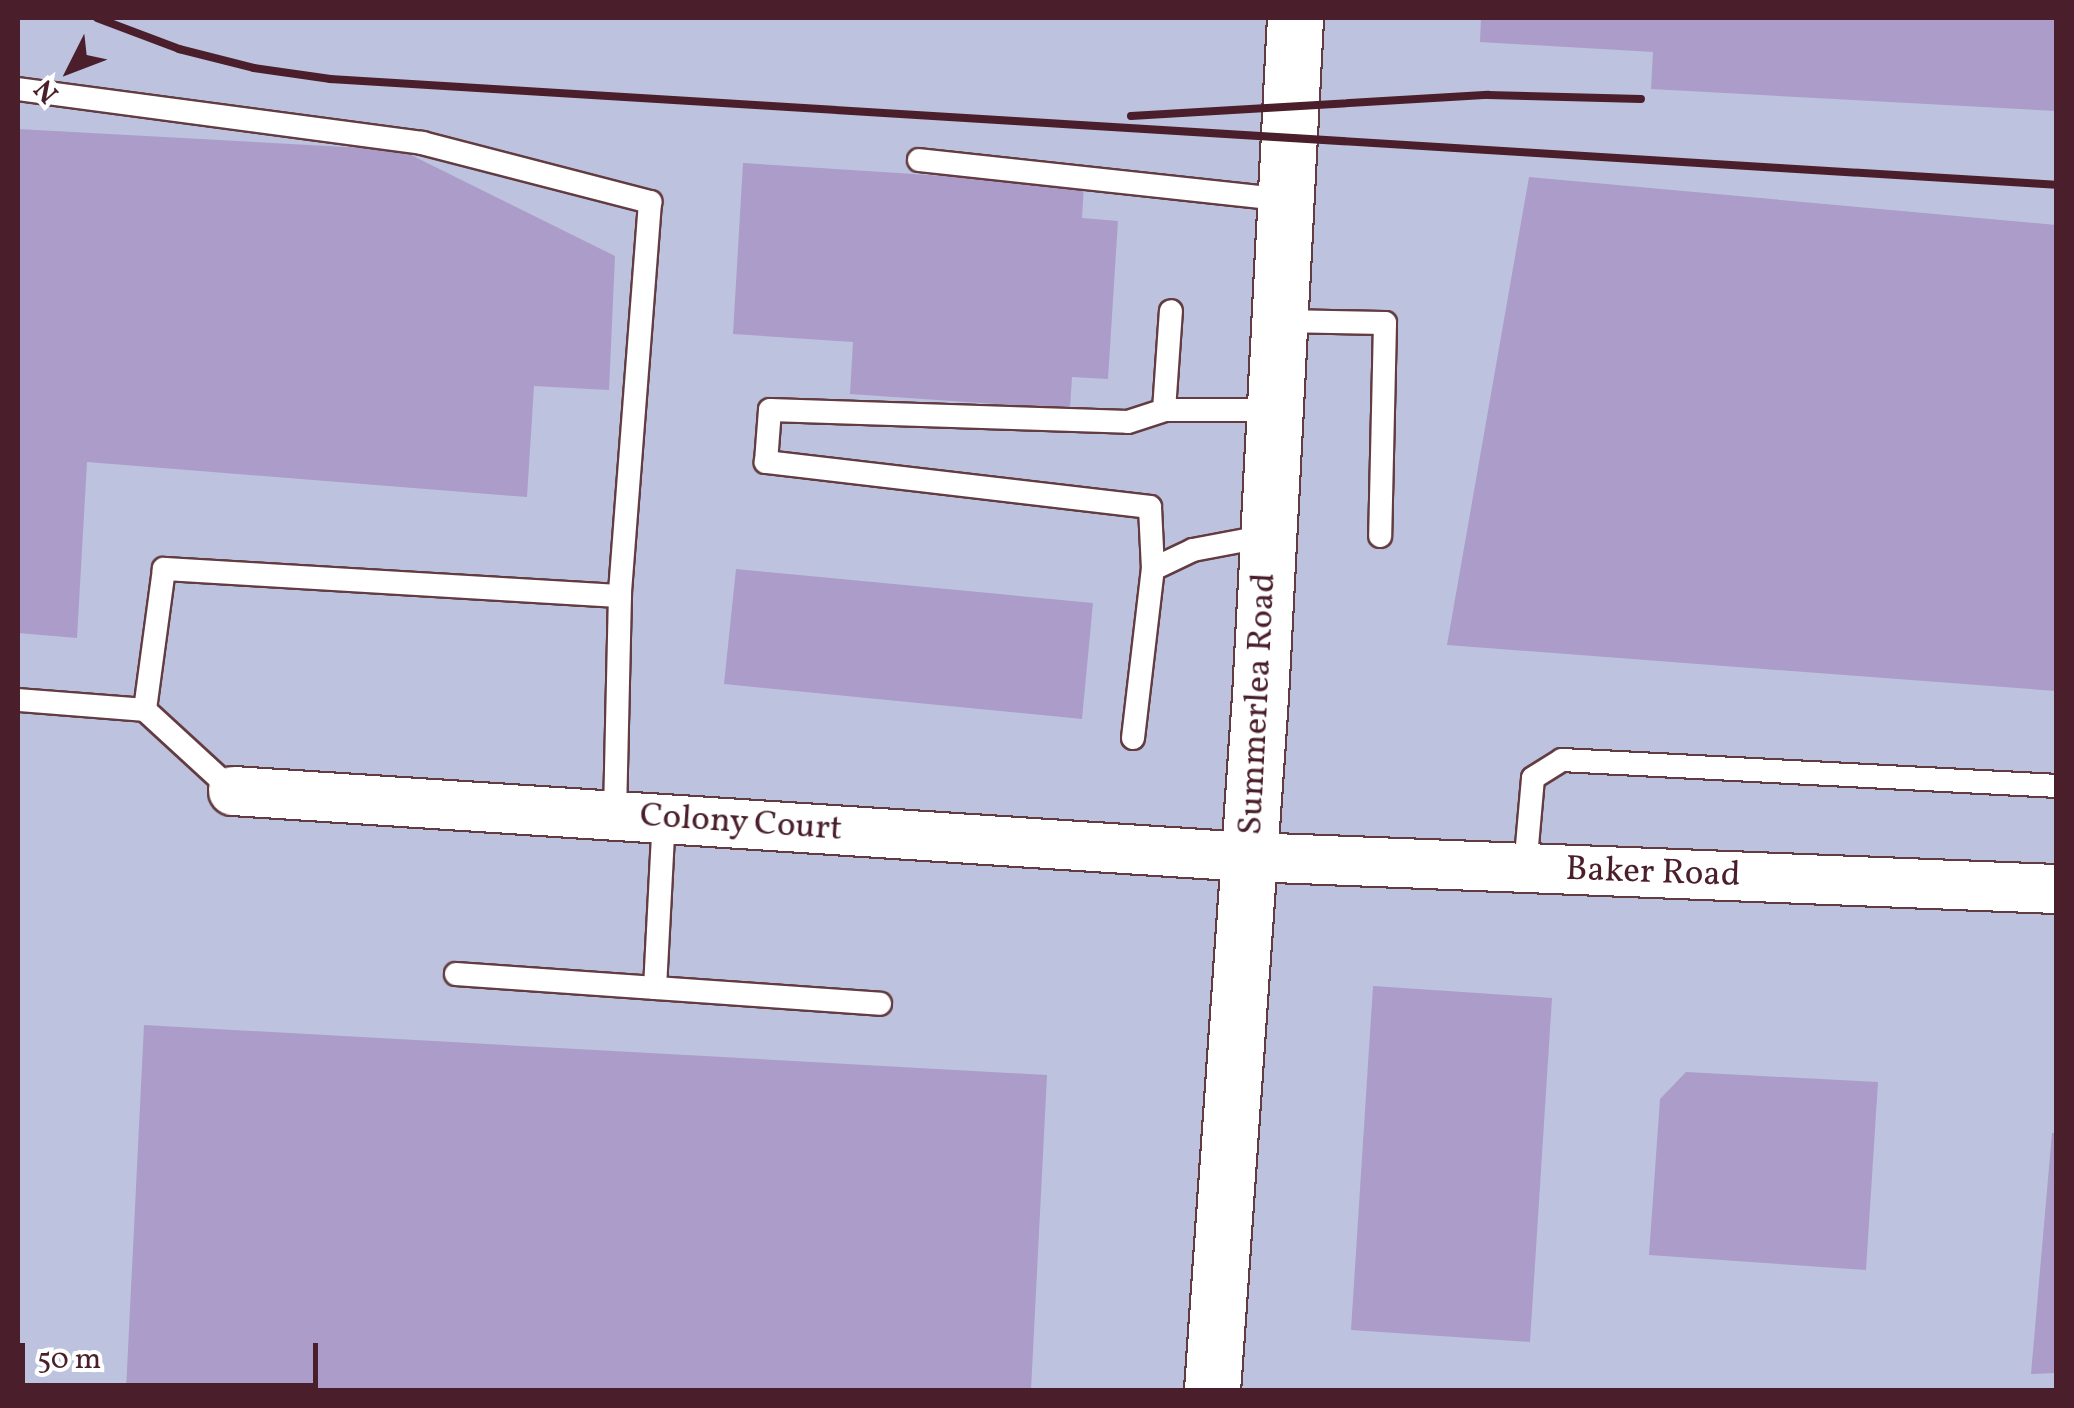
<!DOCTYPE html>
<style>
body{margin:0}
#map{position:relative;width:2074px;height:1408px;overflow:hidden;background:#efdebd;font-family:Vollkorn,serif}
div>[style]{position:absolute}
.industrial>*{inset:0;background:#bdc3de}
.building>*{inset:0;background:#ac9cc9}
.roads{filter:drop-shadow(2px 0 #633c41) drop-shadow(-2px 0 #633c41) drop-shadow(0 2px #633c41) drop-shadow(0 -2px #633c41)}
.service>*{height:22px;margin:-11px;padding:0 11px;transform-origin:11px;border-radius:11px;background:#fff}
.minor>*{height:48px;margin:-24px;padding:0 24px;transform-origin:24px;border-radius:24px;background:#fff}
.tertiary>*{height:55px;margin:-27.5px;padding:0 27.5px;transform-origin:27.5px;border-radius:27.5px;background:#fff}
.rail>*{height:8px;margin:-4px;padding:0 4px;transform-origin:4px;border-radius:4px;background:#4a1f2b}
span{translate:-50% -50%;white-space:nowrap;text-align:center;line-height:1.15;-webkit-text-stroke:8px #fff;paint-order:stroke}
.street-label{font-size:35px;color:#4a1f2b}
.frame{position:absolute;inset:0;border:20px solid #4a1f2b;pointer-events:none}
.north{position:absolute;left:20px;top:20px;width:100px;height:100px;-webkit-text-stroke:8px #fff;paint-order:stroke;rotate:228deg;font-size:28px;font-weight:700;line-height:40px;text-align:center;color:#4a1f2b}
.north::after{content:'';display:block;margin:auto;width:35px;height:45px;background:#4a1f2b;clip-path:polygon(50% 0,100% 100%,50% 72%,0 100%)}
.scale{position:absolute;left:20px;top:1343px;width:298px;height:45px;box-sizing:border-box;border:5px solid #4a1f2b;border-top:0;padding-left:12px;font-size:30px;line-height:35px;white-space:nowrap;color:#4a1f2b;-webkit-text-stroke:8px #fff;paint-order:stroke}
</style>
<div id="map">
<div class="industrial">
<i style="clip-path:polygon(18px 18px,2056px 18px,2056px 1390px,18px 1390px)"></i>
</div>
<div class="building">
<i style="clip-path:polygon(1481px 18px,2056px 18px,2056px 111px,1651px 89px,1653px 52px,1480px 42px)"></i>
<i style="clip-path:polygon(18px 129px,401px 150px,615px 256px,609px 390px,534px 386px,527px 497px,87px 462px,77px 638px,18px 633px)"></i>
<i style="clip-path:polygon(743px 163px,1084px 185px,1082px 218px,1118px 221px,1108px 379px,1072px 377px,1070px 409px,850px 394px,853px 342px,733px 334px)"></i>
<i style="clip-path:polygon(1529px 177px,2056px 225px,2056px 691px,1447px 645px)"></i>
<i style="clip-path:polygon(736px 569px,1093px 603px,1082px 719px,724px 684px)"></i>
<i style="clip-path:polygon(1373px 986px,1552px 998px,1530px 1342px,1351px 1330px)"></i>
<i style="clip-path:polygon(144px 1025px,1047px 1075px,1031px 1390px,126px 1390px)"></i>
<i style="clip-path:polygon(1686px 1072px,1878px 1082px,1866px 1270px,1649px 1255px,1660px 1099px)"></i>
<i style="clip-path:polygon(2052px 1133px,2056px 1133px,2056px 1373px,2031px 1374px)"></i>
</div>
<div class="roads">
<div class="service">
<i style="left:18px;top:89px;width:408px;rotate:7.6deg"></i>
<i style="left:422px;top:143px;width:236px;rotate:14.5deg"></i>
<i style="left:650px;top:202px;width:395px;rotate:94.4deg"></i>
<i style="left:620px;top:596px;width:457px;rotate:-176.6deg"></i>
<i style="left:164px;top:569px;width:142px;rotate:97.7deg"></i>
<i style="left:919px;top:160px;width:368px;rotate:6.2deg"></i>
<i style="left:1279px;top:321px;width:106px;rotate:1.1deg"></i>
<i style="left:1385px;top:323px;width:213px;rotate:91.3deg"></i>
<i style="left:1164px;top:410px;width:99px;rotate:-86deg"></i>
<i style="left:1153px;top:569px;width:62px;rotate:-92.8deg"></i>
<i style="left:1150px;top:507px;width:387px;rotate:-173.3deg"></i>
<i style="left:766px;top:462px;width:52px;rotate:-85.6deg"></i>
<i style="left:770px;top:410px;width:358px;rotate:1.9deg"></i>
<i style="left:1128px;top:422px;width:38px;rotate:-18deg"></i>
<i style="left:1164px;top:410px;width:110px"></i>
<i style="left:18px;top:700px;width:127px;rotate:4.5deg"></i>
<i style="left:145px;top:710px;width:120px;rotate:42.6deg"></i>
<i style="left:1133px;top:738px;width:170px;rotate:-83.3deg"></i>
<i style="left:1153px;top:569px;width:44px;rotate:-25.4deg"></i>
<i style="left:1193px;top:550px;width:75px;rotate:-10.7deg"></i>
<i style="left:615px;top:814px;width:218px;rotate:-88.7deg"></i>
<i style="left:1525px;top:868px;width:90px;rotate:-84.9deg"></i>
<i style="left:1533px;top:778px;width:34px;rotate:-32deg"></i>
<i style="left:1562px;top:760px;width:495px;rotate:3deg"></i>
<i style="left:456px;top:974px;width:425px;rotate:4deg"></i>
<i style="left:655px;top:988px;width:171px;rotate:-87deg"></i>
</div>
<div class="minor">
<i style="left:233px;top:791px;width:1018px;rotate:3.72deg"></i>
<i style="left:1249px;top:857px;width:808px;rotate:2.27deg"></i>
</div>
<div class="tertiary">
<i style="left:1212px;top:1390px;width:695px;rotate:-86.04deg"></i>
<i style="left:1260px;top:697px;width:680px;rotate:-87.05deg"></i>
</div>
</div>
<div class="rail">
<i style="left:97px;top:18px;width:88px;rotate:20.7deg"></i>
<i style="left:179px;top:49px;width:77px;rotate:14.2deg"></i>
<i style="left:254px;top:68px;width:77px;rotate:8.2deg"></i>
<i style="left:330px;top:79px;width:1729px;rotate:3.51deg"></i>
<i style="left:1131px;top:116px;width:358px;rotate:-3.4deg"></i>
<i style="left:1488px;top:95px;width:153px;rotate:1.5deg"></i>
</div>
<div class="street-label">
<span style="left:1258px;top:704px;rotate:-87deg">Summerlea Road</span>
<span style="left:741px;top:823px;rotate:4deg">Colony Court</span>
<span style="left:1653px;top:873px;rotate:2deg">Baker Road</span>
</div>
<div class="frame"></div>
<div class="north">N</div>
<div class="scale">50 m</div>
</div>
